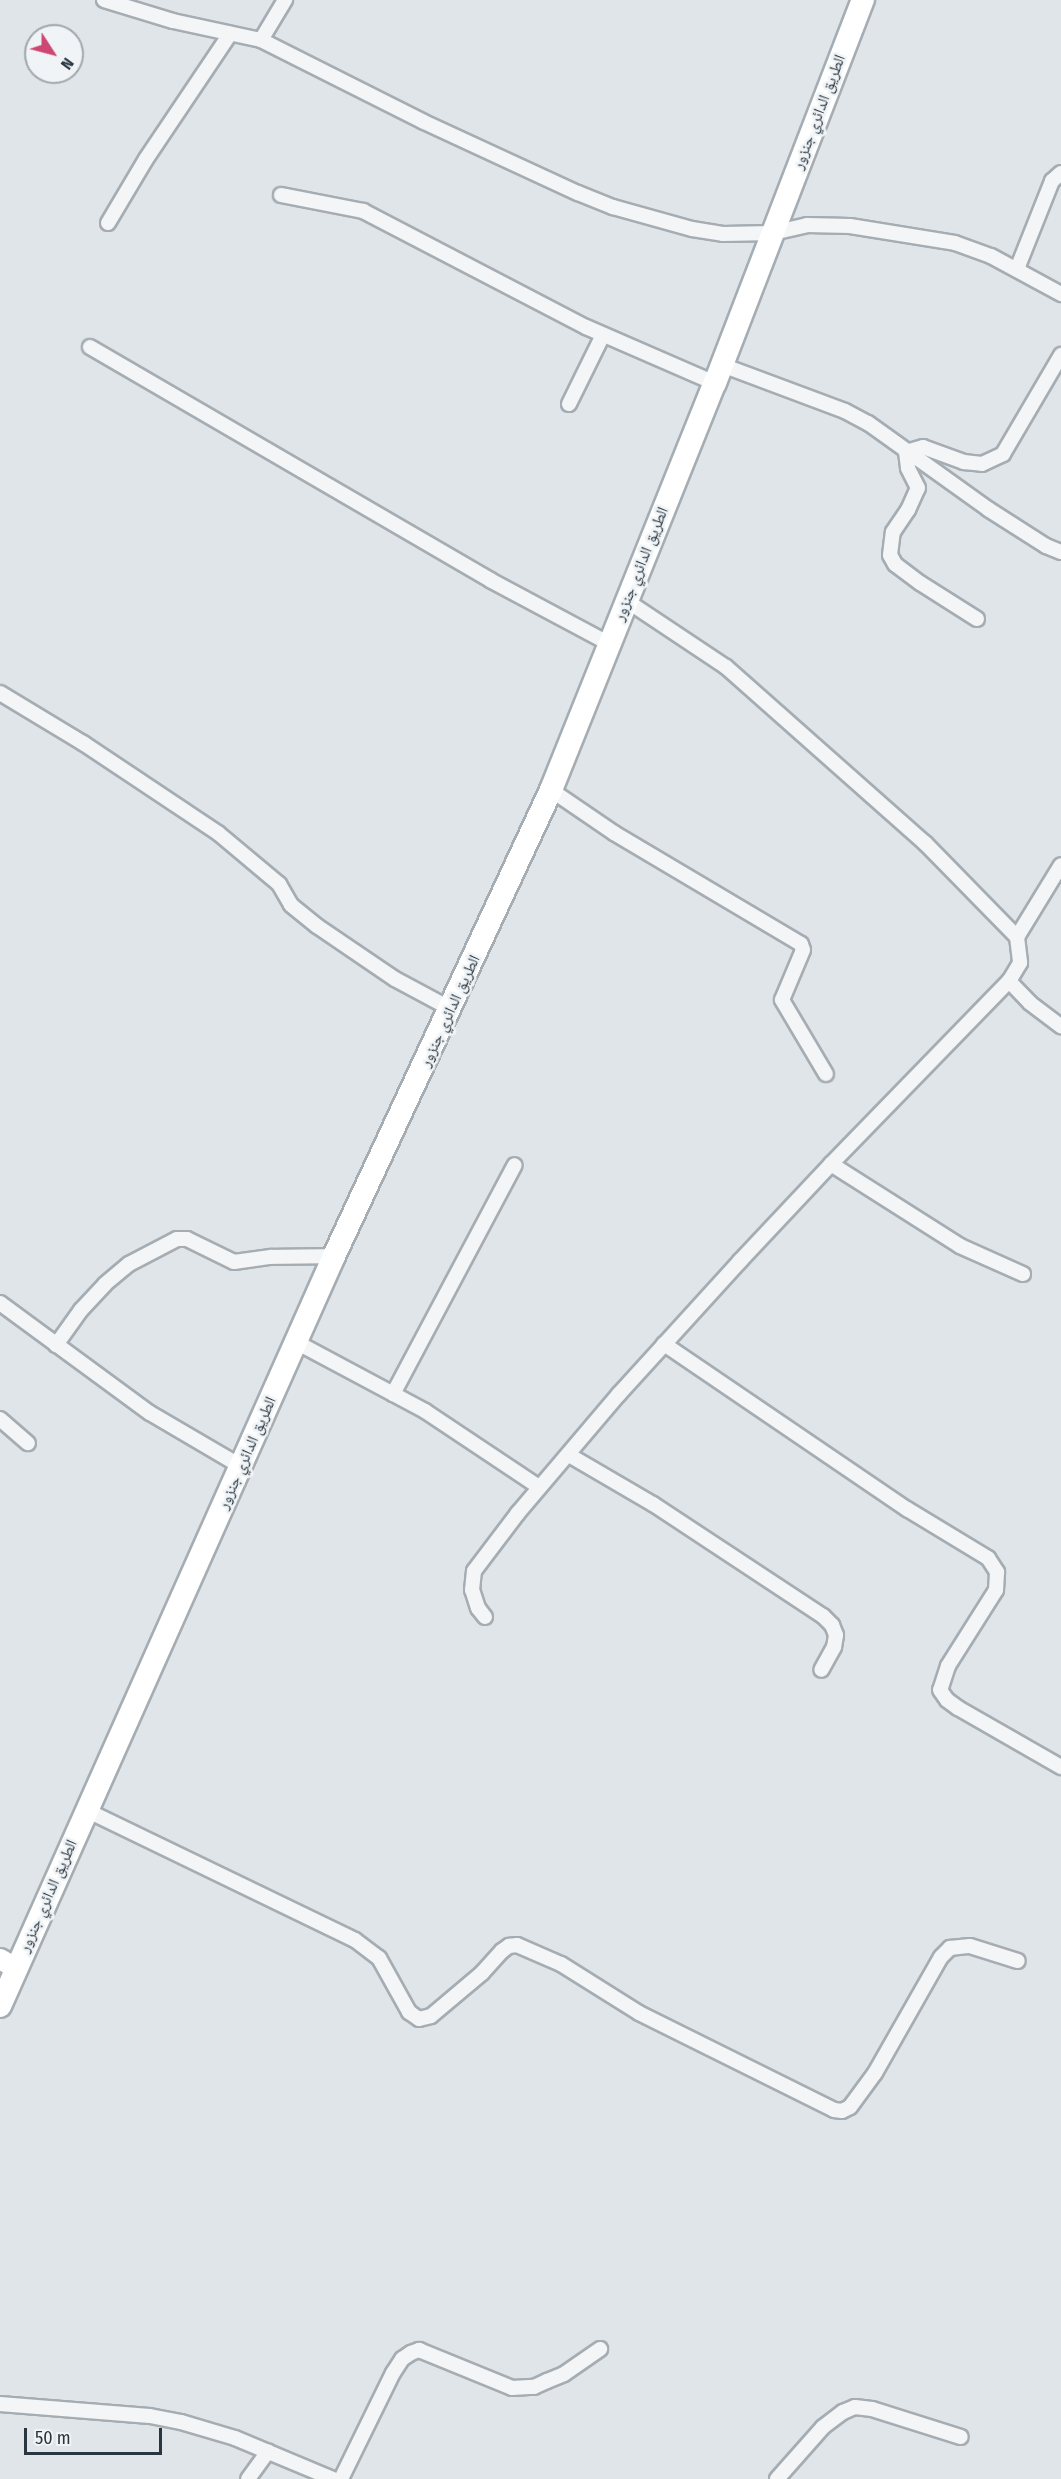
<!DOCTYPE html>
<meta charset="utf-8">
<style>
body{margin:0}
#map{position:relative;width:1061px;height:2479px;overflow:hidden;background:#e0e5e9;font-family:"Fira Sans Condensed","Noto Naskh Arabic",sans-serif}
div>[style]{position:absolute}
.roads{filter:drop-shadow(2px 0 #a5adb3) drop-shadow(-2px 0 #a5adb3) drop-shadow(0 2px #a5adb3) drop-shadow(0 -2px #a5adb3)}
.street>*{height:14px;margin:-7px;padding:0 7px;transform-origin:7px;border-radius:7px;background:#f3f5f7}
.secondary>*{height:20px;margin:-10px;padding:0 10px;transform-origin:10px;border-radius:10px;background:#fff}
.primary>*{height:22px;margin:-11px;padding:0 11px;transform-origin:11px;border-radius:11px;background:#fff}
span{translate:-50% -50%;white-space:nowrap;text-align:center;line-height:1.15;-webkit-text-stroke:5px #f0f4f6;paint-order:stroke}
.street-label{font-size:16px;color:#293540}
.north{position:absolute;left:24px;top:24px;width:60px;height:60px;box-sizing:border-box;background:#f0f4f6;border:2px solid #a0a8ad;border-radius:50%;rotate:126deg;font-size:16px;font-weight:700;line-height:24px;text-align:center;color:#293540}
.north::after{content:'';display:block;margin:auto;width:21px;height:27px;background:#cc4771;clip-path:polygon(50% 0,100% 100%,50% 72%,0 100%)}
.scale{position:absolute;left:24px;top:2428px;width:138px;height:27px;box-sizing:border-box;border:3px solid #293540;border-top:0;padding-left:8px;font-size:18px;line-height:21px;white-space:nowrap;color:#293540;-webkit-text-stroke:4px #f0f4f6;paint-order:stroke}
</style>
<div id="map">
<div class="roads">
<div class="street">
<i style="left:104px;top:0;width:72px;rotate:16.9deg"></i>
<i style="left:173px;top:21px;width:90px;rotate:12.2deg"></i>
<i style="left:261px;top:40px;width:182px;rotate:26.7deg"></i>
<i style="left:424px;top:122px;width:170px;rotate:24.8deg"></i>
<i style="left:578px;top:193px;width:38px;rotate:22deg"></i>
<i style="left:613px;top:207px;width:82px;rotate:15.6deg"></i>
<i style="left:692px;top:229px;width:31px;rotate:9deg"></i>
<i style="left:723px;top:234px;width:50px;rotate:-1.1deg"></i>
<i style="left:773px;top:233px;width:35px;rotate:-13deg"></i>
<i style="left:807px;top:225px;width:43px;rotate:1.3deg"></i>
<i style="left:850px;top:226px;width:106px;rotate:9.2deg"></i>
<i style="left:955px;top:243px;width:38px;rotate:20deg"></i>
<i style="left:991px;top:256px;width:80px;rotate:28.5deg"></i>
<i style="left:261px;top:40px;width:47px;rotate:-59deg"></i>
<i style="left:281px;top:195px;width:84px;rotate:11deg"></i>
<i style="left:363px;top:211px;width:251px;rotate:27.5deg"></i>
<i style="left:586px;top:327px;width:141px;rotate:23.5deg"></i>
<i style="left:108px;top:223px;width:74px;rotate:-59.3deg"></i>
<i style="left:146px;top:159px;width:151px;rotate:-56.1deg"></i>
<i style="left:1017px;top:269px;width:95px;rotate:-68.3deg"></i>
<i style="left:1052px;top:181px;width:12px;rotate:-42deg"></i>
<i style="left:90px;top:347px;width:463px;rotate:30.2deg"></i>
<i style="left:490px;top:580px;width:134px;rotate:28.1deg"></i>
<i style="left:722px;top:365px;width:131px;rotate:20.5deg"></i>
<i style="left:845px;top:411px;width:26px;rotate:28deg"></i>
<i style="left:868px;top:423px;width:148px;rotate:35.6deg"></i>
<i style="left:988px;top:509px;width:69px;rotate:32.5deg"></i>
<i style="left:1046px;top:546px;width:16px;rotate:22deg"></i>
<i style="left:569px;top:404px;width:77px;rotate:-63.8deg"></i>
<i style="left:627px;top:601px;width:119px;rotate:33.7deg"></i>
<i style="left:726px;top:667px;width:266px;rotate:41.5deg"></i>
<i style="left:925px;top:843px;width:132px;rotate:45.6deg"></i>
<i style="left:1017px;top:937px;width:26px;rotate:83deg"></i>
<i style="left:1020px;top:963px;width:21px;rotate:121deg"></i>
<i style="left:1009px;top:981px;width:30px;rotate:46deg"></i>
<i style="left:1030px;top:1003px;width:39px;rotate:37deg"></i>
<i style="left:977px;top:619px;width:67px;rotate:-147.7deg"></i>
<i style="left:920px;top:583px;width:31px;rotate:-143deg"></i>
<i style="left:895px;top:564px;width:10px;rotate:-119deg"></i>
<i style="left:890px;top:555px;width:23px;rotate:-83deg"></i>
<i style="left:893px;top:532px;width:27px;rotate:-56deg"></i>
<i style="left:908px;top:510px;width:24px;rotate:-66deg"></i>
<i style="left:918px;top:488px;width:22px;rotate:-117deg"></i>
<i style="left:908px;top:468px;width:16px;rotate:-97deg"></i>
<i style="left:906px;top:452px;width:18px;rotate:-16deg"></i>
<i style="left:923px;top:447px;width:44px;rotate:20.1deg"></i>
<i style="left:964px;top:462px;width:18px;rotate:6deg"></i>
<i style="left:982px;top:464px;width:23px;rotate:-25deg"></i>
<i style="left:1003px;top:454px;width:115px;rotate:-59.6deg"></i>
<i style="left:0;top:693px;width:97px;rotate:31.1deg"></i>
<i style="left:83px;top:743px;width:162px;rotate:33.7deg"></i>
<i style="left:218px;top:833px;width:80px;rotate:39.9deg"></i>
<i style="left:279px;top:884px;width:24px;rotate:60deg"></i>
<i style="left:291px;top:905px;width:33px;rotate:39deg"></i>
<i style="left:317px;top:926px;width:94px;rotate:34.2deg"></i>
<i style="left:395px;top:979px;width:64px;rotate:28.2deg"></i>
<i style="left:551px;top:790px;width:76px;rotate:34.3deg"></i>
<i style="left:614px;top:833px;width:217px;rotate:30.7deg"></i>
<i style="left:801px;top:944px;width:6px;rotate:72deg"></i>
<i style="left:803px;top:950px;width:54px;rotate:112.8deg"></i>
<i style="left:782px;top:1000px;width:86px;rotate:59.3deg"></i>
<i style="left:1017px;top:937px;width:84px;rotate:-58.6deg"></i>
<i style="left:831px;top:1164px;width:153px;rotate:32.4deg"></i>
<i style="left:960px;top:1246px;width:69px;rotate:24deg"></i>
<i style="left:0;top:1303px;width:186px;rotate:36.3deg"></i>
<i style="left:150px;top:1413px;width:107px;rotate:30.4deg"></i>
<i style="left:296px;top:1342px;width:146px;rotate:28.1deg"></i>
<i style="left:425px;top:1411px;width:137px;rotate:33.7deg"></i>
<i style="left:664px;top:1344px;width:294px;rotate:34.2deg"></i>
<i style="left:907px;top:1509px;width:95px;rotate:31.2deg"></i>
<i style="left:988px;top:1558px;width:17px;rotate:57deg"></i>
<i style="left:997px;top:1572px;width:18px;rotate:93deg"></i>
<i style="left:996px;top:1590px;width:90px;rotate:122.3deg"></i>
<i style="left:948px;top:1666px;width:25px;rotate:108deg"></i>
<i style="left:940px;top:1690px;width:12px;rotate:55deg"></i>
<i style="left:947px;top:1700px;width:14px;rotate:36deg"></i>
<i style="left:958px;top:1708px;width:119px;rotate:29.8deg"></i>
<i style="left:56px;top:1345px;width:43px;rotate:-54.5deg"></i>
<i style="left:81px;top:1310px;width:35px;rotate:-47deg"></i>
<i style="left:105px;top:1284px;width:31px;rotate:-40deg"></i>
<i style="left:129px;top:1264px;width:54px;rotate:-27.5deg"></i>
<i style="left:177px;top:1239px;width:10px"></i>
<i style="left:187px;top:1239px;width:52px;rotate:26.1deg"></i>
<i style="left:234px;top:1262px;width:37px;rotate:-8deg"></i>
<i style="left:271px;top:1257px;width:63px;rotate:-0.9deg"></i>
<i style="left:393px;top:1394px;width:259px;rotate:-62deg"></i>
<i style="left:0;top:1419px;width:37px;rotate:41deg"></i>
<i style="left:569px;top:1455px;width:97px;rotate:30.3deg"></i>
<i style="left:653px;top:1504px;width:204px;rotate:33.4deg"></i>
<i style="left:823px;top:1616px;width:13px;rotate:45deg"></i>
<i style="left:832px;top:1625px;width:11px;rotate:68deg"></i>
<i style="left:836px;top:1635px;width:12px;rotate:99deg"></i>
<i style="left:834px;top:1647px;width:26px;rotate:119deg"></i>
<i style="left:485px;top:1617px;width:11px;rotate:-128deg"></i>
<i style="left:478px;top:1608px;width:19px;rotate:-108deg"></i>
<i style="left:472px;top:1590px;width:19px;rotate:-84deg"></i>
<i style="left:474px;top:1571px;width:73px;rotate:-52.8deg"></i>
<i style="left:518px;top:1513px;width:156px;rotate:-49.7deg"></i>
<i style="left:619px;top:1394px;width:180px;rotate:-47.7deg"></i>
<i style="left:740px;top:1261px;width:133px;rotate:-46.8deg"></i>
<i style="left:831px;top:1164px;width:255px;rotate:-45.8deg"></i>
<i style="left:86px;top:1810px;width:299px;rotate:25.8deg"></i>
<i style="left:355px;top:1940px;width:30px;rotate:37deg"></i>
<i style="left:379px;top:1958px;width:62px;rotate:60.9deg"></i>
<i style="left:409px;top:2012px;width:12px;rotate:35deg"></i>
<i style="left:419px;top:2019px;width:12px;rotate:-14deg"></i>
<i style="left:431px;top:2016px;width:67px;rotate:-40.1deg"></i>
<i style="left:482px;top:1973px;width:30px;rotate:-48deg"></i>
<i style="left:502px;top:1951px;width:9px;rotate:-36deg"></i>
<i style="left:509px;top:1946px;width:8px;rotate:-7deg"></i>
<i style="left:517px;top:1945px;width:48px;rotate:23.4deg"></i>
<i style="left:561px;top:1964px;width:92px;rotate:32.1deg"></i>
<i style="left:639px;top:2013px;width:218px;rotate:26.4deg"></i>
<i style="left:834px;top:2110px;width:8px;rotate:7deg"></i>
<i style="left:842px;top:2111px;width:9px;rotate:-27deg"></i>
<i style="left:850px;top:2107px;width:42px;rotate:-53.7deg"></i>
<i style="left:875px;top:2073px;width:133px;rotate:-60.4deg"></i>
<i style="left:941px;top:1957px;width:13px;rotate:-45deg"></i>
<i style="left:950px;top:1948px;width:20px;rotate:-6deg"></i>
<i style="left:970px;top:1946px;width:50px;rotate:17.4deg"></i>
<i style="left:0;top:2404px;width:150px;rotate:4.6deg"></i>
<i style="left:150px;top:2416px;width:32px;rotate:11deg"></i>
<i style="left:181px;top:2422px;width:56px;rotate:16.5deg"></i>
<i style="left:235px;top:2438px;width:106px;rotate:22.7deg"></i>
<i style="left:248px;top:2479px;width:34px;rotate:-54deg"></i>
<i style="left:341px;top:2479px;width:118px;rotate:-63.9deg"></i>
<i style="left:393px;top:2373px;width:17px;rotate:-57deg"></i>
<i style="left:402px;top:2359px;width:11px;rotate:-34deg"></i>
<i style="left:411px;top:2353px;width:9px;rotate:-21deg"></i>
<i style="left:419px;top:2350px;width:100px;rotate:22.2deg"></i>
<i style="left:512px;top:2388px;width:22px;rotate:-3deg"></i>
<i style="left:534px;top:2387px;width:14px;rotate:-25deg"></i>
<i style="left:547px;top:2381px;width:18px;rotate:-22deg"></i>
<i style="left:564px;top:2374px;width:44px;rotate:-34.8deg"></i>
<i style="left:777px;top:2479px;width:69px;rotate:-48.5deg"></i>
<i style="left:823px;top:2427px;width:25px;rotate:-37deg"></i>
<i style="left:843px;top:2412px;width:13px;rotate:-23deg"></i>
<i style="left:855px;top:2407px;width:17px;rotate:7deg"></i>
<i style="left:872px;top:2409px;width:93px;rotate:17.5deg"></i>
</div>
<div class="secondary">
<i style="left:0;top:1959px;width:20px;rotate:30deg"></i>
</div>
<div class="primary">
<i style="left:0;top:2006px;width:821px;rotate:-65.99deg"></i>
<i style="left:334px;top:1256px;width:514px;rotate:-65.03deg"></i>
<i style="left:551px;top:790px;width:439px;rotate:-68.1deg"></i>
<i style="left:715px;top:383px;width:411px;rotate:-68.9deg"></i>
</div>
</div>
<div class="street-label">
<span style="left:819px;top:112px;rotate:-69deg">الطريق الدائري جنزور</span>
<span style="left:641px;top:564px;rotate:-68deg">الطريق الدائري جنزور</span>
<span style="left:450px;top:1011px;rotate:-65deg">الطريق الدائري جنزور</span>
<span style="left:247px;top:1453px;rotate:-66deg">الطريق الدائري جنزور</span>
<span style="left:48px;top:1896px;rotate:-66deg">الطريق الدائري جنزور</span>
</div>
<div class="north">N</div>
<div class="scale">50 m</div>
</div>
